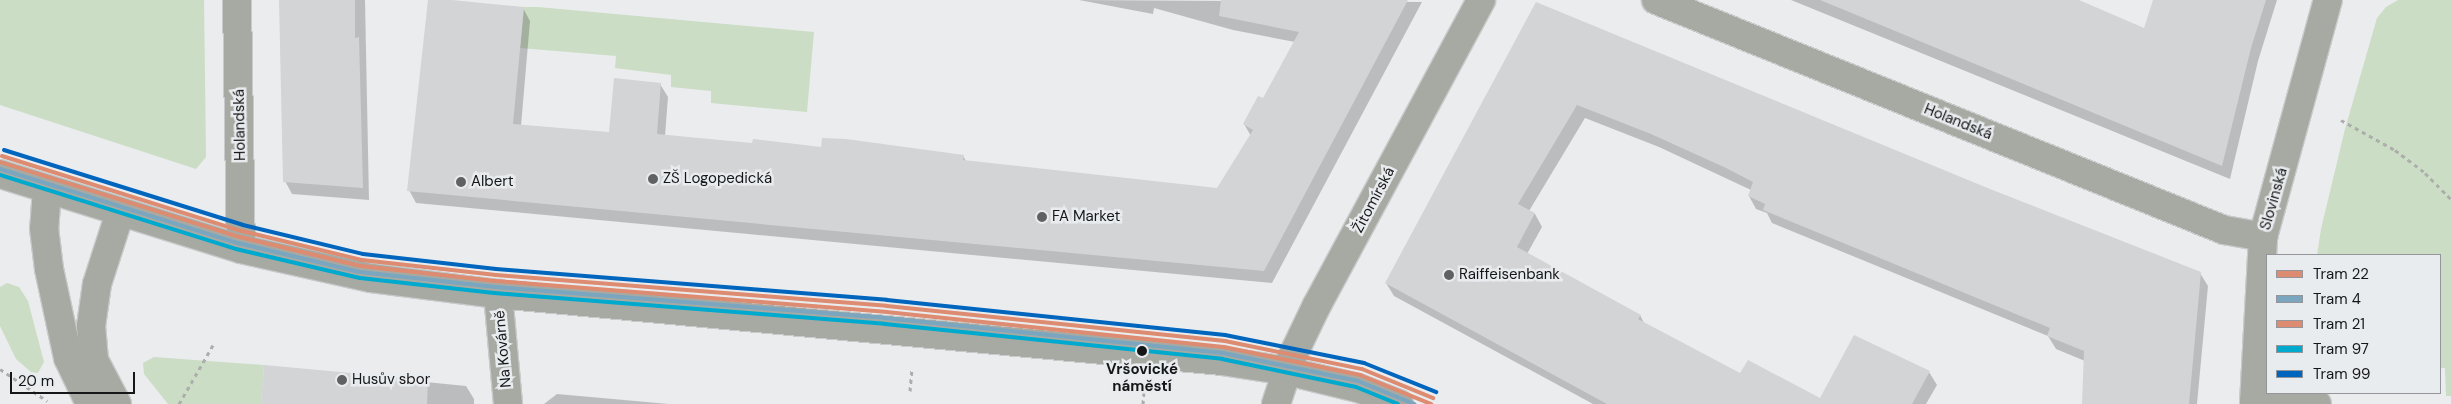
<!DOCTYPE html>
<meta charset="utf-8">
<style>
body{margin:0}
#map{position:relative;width:2451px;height:404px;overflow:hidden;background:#eaecee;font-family:"DM Sans",sans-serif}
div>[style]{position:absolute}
.green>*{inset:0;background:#ccddc5}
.shadow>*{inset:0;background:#0003}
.building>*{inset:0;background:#d3d4d5}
.path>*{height:3px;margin-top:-1.5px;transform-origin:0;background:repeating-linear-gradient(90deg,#abaeaa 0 4px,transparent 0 8px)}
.roads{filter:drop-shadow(1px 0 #c9cacb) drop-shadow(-1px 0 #c9cacb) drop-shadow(0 1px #c9cacb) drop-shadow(0 -1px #c9cacb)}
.minor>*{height:28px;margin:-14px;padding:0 14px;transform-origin:14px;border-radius:14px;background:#a6aaa3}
.tram-1>*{height:4px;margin:-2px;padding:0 2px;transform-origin:2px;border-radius:2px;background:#dd8b71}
.tram-2>*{height:4px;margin:-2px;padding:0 2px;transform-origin:2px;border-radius:2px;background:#7aa6c0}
.tram-3>*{height:4px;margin:-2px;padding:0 2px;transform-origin:2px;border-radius:2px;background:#dd8b71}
.tram-4>*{height:4px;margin:-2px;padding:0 2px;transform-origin:2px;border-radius:2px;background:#00a9ce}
.tram-5>*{height:4px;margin:-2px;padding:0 2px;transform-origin:2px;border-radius:2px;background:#0065bd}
.dots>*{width:14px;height:14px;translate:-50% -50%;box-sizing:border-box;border:2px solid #e9ecef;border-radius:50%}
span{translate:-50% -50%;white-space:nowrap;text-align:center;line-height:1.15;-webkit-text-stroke:5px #e9ecef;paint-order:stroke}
.street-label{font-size:15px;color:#151617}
.poi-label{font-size:15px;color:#151617}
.left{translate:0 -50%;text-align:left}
.stop-label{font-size:15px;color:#151617;font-weight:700}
.legend{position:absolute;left:2266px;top:254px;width:175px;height:140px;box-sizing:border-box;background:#e9ecef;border:1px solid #949699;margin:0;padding:6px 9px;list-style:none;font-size:15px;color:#151617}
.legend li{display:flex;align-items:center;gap:10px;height:25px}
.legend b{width:25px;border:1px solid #949699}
.scale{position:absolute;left:10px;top:372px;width:125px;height:22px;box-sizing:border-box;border:2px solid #151617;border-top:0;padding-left:6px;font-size:15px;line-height:18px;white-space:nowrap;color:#151617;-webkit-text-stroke:4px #e9ecef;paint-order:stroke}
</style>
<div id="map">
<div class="green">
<i style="clip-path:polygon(0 0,204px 0,206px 157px,196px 169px,0 105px)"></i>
<i style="clip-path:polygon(2398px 0,2451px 0,2451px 396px,2446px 396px,2445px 368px,2440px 368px,2440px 255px,2317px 255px,2321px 229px,2345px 129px,2377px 18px,2386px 7px)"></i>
<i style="clip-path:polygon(524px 7px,538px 7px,814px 32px,807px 112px,711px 103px,711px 91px,671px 87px,671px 75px,615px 68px,616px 56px,520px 48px)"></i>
<i style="clip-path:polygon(7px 283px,19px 287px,28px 301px,44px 362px,38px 373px,31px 372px,16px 359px,0 326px,0 287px)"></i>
<i style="clip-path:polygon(154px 357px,264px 365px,261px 404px,168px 404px,144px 374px,143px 363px)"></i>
</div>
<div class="shadow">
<i style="clip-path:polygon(281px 0,365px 0,369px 200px,292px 194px,285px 181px)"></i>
<i style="clip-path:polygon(430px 0,523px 8px,530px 21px,521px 126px,610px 133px,660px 84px,668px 97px,665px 136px,753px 144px,963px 156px,966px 161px,1217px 189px,1251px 136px,1244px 124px,1264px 100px,1295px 42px,1233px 30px,1154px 8px,1153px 14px,1079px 0,1422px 2px,1272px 283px,416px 203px,409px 190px)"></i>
<i style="clip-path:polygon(1791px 0,2075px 0,2145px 30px,2155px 0,2277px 0,2258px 61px,2230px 179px)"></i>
<i style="clip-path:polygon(1536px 3px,1990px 190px,2200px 273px,2208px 286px,2197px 404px,2084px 404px,2085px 361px,2056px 349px,2048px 336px,1772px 223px,1767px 213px,1756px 209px,1749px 196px,1751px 190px,1659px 147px,1585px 118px,1529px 211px,1535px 214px,1542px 227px,1527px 254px,1640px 315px,1644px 323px,1740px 375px,1821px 400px,1929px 372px,1937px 385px,1926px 404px,1593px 404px,1394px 296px,1386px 283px)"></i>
<i style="clip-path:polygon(265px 366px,466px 386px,474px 399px,474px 404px,262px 404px)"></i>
<i style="clip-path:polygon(557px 394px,669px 404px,544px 404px)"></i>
</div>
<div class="building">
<i style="clip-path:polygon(279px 0,355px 0,355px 38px,359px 37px,363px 188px,283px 182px)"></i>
<i style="clip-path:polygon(428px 0,452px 0,524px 7px,513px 124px,609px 132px,614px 78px,661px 83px,657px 134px,752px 143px,753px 139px,821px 147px,822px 138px,846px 139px,964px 155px,963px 160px,1217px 188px,1253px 130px,1243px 124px,1258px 96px,1263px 98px,1299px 32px,1219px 16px,1221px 0,1408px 0,1264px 271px,407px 191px)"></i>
<i style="clip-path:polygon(1820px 0,2079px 0,2144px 28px,2153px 0,2266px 0,2251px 48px,2222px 166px)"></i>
<i style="clip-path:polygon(1536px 2px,1990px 189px,2201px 272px,2189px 404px,2082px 404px,2084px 351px,2047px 336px,2050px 328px,1763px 210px,1765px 204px,1748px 196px,1753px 182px,1726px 168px,1651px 134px,1577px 105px,1518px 204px,1535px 213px,1517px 247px,1641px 315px,1638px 319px,1740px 373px,1748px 360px,1820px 398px,1854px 335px,1930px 371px,1912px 404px,1607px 404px,1385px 283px)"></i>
<i style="clip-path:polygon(264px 365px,428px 380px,427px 404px,261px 404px)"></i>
</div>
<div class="path">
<i style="left:2341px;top:120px;width:62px;rotate:29.1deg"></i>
<i style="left:2395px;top:150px;width:38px;rotate:37deg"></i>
<i style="left:2425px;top:173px;width:37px;rotate:45deg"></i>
<i style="left:0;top:369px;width:57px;rotate:34.2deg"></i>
<i style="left:910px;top:391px;width:22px;rotate:-85deg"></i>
<i style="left:179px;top:404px;width:68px;rotate:-60deg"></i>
<i style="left:1143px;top:404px;width:14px;rotate:-86deg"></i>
</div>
<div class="roads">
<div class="minor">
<i style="left:237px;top:0;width:249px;rotate:89.1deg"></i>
<i style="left:1656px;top:0;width:613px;rotate:22.04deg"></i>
<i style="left:2224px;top:230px;width:40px;rotate:10deg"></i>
<i style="left:0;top:174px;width:252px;rotate:17.3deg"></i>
<i style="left:241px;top:249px;width:133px;rotate:12.6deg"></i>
<i style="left:371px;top:278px;width:128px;rotate:7.2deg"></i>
<i style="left:498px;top:294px;width:727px;rotate:5.29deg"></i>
<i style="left:1222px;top:361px;width:66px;rotate:8.7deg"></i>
<i style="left:1287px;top:371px;width:73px;rotate:13.5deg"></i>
<i style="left:1358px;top:388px;width:44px;rotate:21.3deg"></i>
<i style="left:47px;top:189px;width:39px;rotate:94deg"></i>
<i style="left:44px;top:228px;width:41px;rotate:83deg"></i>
<i style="left:49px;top:269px;width:91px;rotate:77.9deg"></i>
<i style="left:68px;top:358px;width:51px;rotate:64.4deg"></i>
<i style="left:498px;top:294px;width:110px;rotate:84.8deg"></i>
<i style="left:2254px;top:401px;width:63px;rotate:2.7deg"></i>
<i style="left:117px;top:404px;width:50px;rotate:-117.6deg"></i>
<i style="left:94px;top:360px;width:34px;rotate:-95deg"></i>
<i style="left:91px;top:326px;width:42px;rotate:-81.9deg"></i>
<i style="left:97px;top:284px;width:75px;rotate:-72.1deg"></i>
<i style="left:1276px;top:404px;width:47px;rotate:-71.6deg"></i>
<i style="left:1291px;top:359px;width:60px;rotate:-64.3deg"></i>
<i style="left:1317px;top:305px;width:346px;rotate:-61.7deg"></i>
<i style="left:2254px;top:404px;width:167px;rotate:-86.9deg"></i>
<i style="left:2263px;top:237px;width:246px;rotate:-74.7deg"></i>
</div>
</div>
<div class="tram-1">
<i style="left:0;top:162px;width:251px;rotate:17.4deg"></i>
<i style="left:240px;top:237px;width:124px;rotate:13.5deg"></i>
<i style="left:361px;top:266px;width:135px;rotate:6.4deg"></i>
<i style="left:495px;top:281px;width:392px;rotate:4.5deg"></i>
<i style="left:886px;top:312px;width:340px;rotate:5.9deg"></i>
<i style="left:1224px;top:347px;width:139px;rotate:11.6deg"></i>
<i style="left:1360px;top:375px;width:77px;rotate:22.2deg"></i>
</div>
<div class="tram-2">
<i style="left:0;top:169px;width:249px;rotate:17.3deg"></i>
<i style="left:238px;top:243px;width:125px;rotate:13.4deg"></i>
<i style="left:360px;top:272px;width:136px;rotate:6.3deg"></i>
<i style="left:495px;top:287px;width:391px;rotate:4.5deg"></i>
<i style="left:885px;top:318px;width:340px;rotate:5.9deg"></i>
<i style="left:1223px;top:353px;width:138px;rotate:11.7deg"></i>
<i style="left:1358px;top:381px;width:61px;rotate:22.3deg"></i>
</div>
<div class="tram-3">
<i style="left:2px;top:156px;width:251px;rotate:17.4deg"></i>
<i style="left:242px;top:231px;width:123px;rotate:13.6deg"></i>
<i style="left:362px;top:260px;width:135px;rotate:6.4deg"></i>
<i style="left:496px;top:275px;width:392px;rotate:4.5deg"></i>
<i style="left:887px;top:306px;width:340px;rotate:5.9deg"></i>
<i style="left:1225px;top:341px;width:140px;rotate:11.6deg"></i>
<i style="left:1362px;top:369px;width:77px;rotate:22.2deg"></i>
</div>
<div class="tram-4">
<i style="left:0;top:175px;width:247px;rotate:17.4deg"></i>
<i style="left:236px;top:249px;width:127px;rotate:13.2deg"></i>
<i style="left:360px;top:278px;width:135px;rotate:6.4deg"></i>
<i style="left:494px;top:293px;width:392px;rotate:4.5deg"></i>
<i style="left:885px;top:324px;width:339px;rotate:5.9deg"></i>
<i style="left:1222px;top:359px;width:137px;rotate:11.8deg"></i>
<i style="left:1356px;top:387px;width:45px;rotate:22deg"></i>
</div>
<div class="tram-5">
<i style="left:4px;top:150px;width:250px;rotate:17.4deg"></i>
<i style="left:243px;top:225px;width:123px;rotate:13.6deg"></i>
<i style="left:363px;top:254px;width:134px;rotate:6.4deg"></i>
<i style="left:496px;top:269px;width:392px;rotate:4.5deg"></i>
<i style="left:887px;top:300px;width:340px;rotate:5.9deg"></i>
<i style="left:1225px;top:335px;width:142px;rotate:11.4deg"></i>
<i style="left:1364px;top:363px;width:78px;rotate:21.9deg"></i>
</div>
<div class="dots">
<i style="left:653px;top:179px;background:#606162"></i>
<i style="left:461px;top:182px;background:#606162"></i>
<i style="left:1042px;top:217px;background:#606162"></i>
<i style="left:1449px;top:275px;background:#606162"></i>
<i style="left:1142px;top:351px;background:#151617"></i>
<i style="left:342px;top:380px;background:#606162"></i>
</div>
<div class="street-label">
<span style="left:1958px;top:122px;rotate:22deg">Holandská</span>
<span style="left:240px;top:125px;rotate:-91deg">Holandská</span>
<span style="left:2274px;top:199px;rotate:-74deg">Slovinská</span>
<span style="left:1374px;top:200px;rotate:-62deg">Žitomírská</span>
<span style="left:503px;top:349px;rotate:-95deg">Na Kovárně</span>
</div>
<div class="poi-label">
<span class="left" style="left:663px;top:179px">ZŠ Logopedická</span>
<span class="left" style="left:471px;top:182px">Albert</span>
<span class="left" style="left:1052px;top:217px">FA Market</span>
<span class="left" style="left:1459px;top:275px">Raiffeisenbank</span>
<span class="left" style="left:352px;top:380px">Husův sbor</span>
</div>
<div class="stop-label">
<span style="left:1142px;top:378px">Vršovické<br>náměstí</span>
</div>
<ul class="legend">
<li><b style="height:6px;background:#dd8b71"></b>Tram 22</li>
<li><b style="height:6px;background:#7aa6c0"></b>Tram 4</li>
<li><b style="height:6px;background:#dd8b71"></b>Tram 21</li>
<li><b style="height:6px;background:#00a9ce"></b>Tram 97</li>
<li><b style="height:6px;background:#0065bd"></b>Tram 99</li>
</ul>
<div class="scale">20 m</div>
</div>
